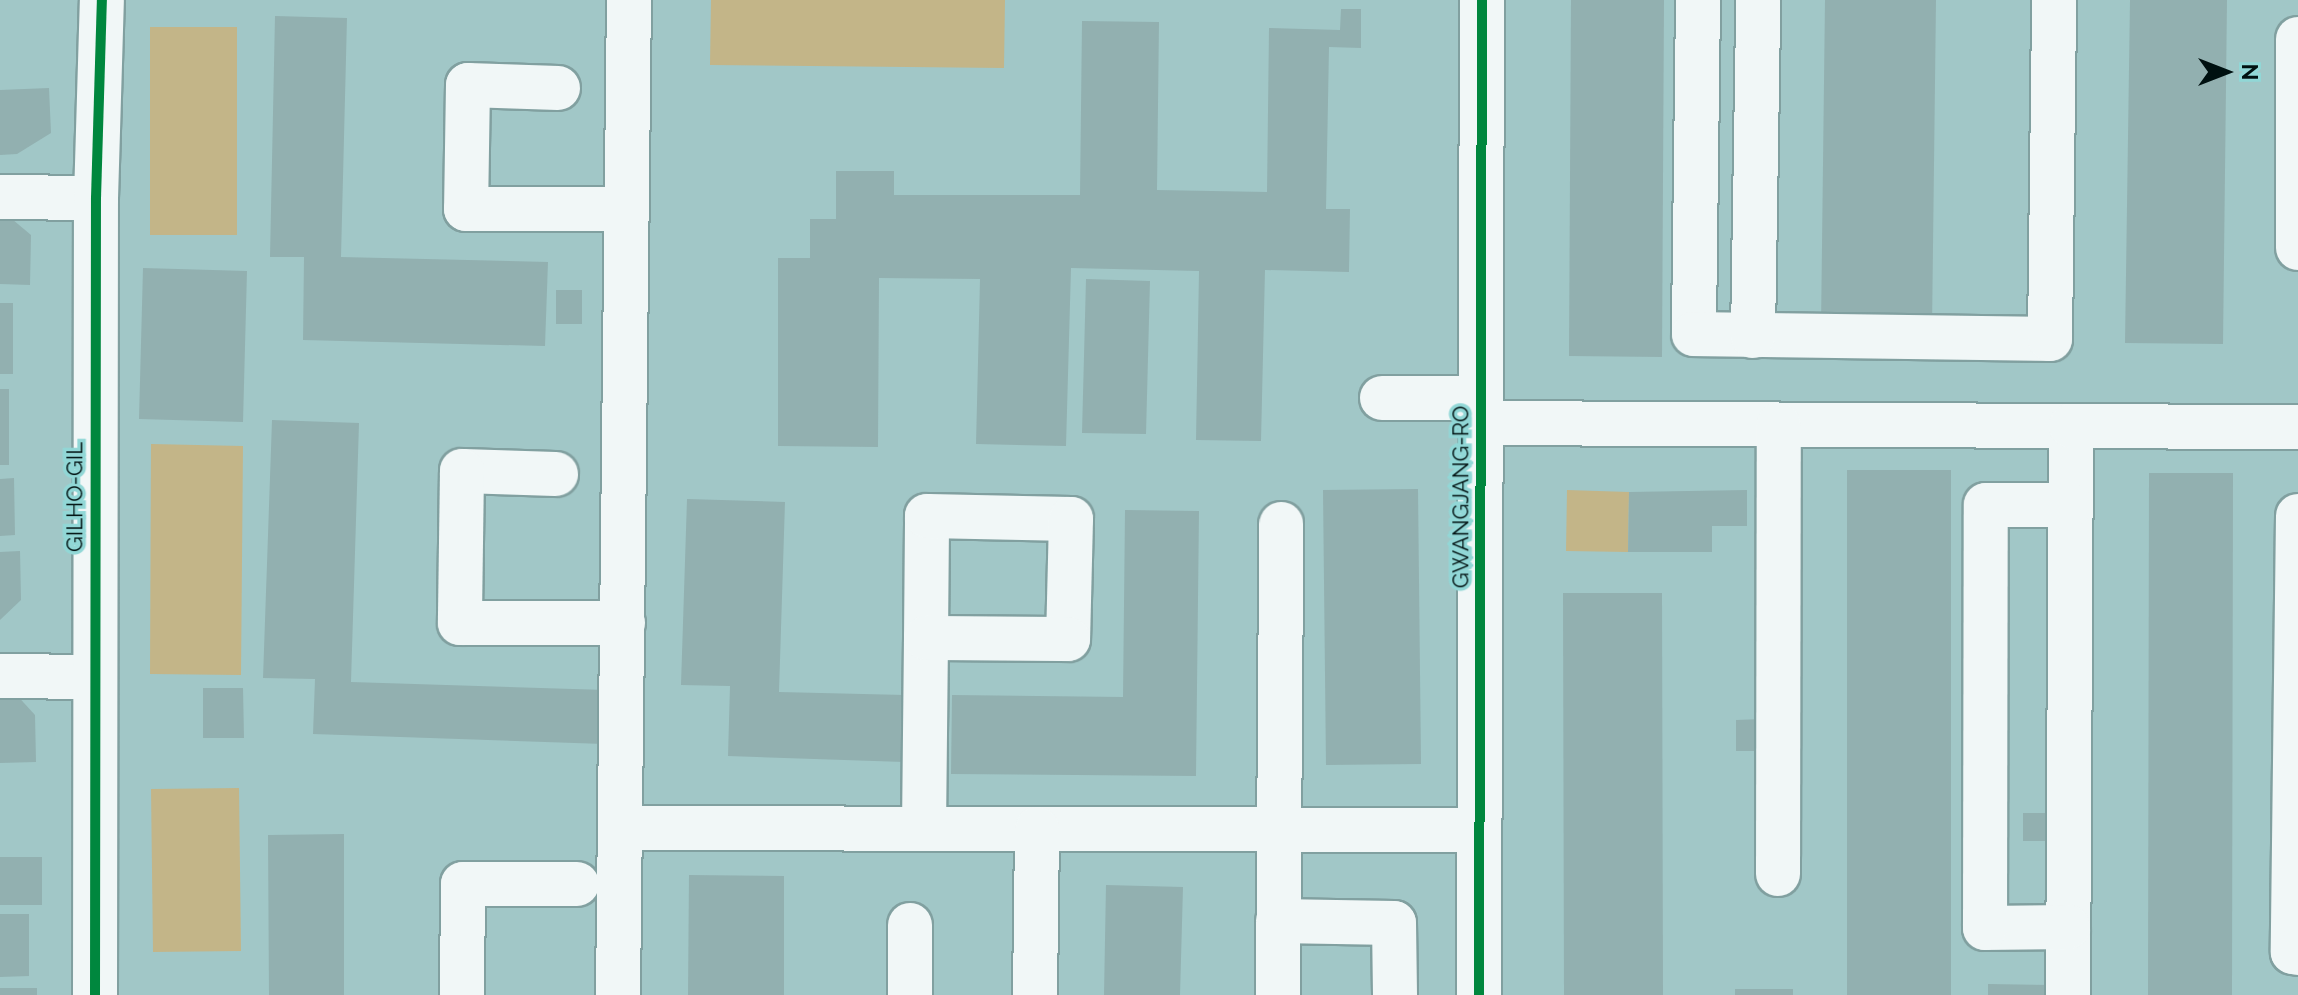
<!DOCTYPE html>
<style>
body{margin:0}
#map{position:relative;width:2298px;height:995px;overflow:hidden;background:#a1c7c7;font-family:Raleway,sans-serif}
div>[style]{position:absolute}
.green>*{inset:0;background:#c3b588}
.building>*{inset:0;background:#92b0b0}
.roads{filter:drop-shadow(2px 0 #81a0a0) drop-shadow(-2px 0 #81a0a0) drop-shadow(0 2px #81a0a0) drop-shadow(0 -2px #81a0a0)}
.minor>*{height:44px;margin:-22px;padding:0 22px;transform-origin:22px;border-radius:22px;background:#f1f7f7}
.cycleway>*{height:10px;margin:-5px;padding:0 5px;transform-origin:5px;border-radius:5px;background:#00873e}
span{translate:-50% -50%;white-space:nowrap;text-align:center;line-height:1.15;-webkit-text-stroke:7px #91d7d6;paint-order:stroke}
.street-label{font-size:22px;color:#011}
.north{position:absolute;left:2186px;top:32px;width:80px;height:80px;-webkit-text-stroke:6px #91d7d6;paint-order:stroke;rotate:90deg;font-size:22px;font-weight:700;line-height:32px;text-align:center;color:#011}
.north::after{content:'';display:block;margin:auto;width:28px;height:36px;background:#011;clip-path:polygon(50% 0,100% 100%,50% 72%,0 100%)}
</style>
<div id="map">
<div class="green">
<i style="clip-path:polygon(711px 0,1005px 0,1004px 68px,710px 65px)"></i>
<i style="clip-path:polygon(150px 27px,237px 27px,237px 235px,150px 235px)"></i>
<i style="clip-path:polygon(151px 444px,243px 446px,241px 675px,150px 674px)"></i>
<i style="clip-path:polygon(1567px 490px,1629px 492px,1628px 552px,1566px 551px)"></i>
<i style="clip-path:polygon(239px 788px,241px 951px,153px 952px,151px 789px)"></i>
</div>
<div class="building">
<i style="clip-path:polygon(1571px 0,1664px 0,1662px 357px,1569px 356px)"></i>
<i style="clip-path:polygon(1825px 0,1936px 0,1932px 329px,1821px 328px)"></i>
<i style="clip-path:polygon(2130px 0,2227px 0,2223px 344px,2125px 343px)"></i>
<i style="clip-path:polygon(1341px 9px,1361px 9px,1361px 48px,1329px 47px,1326px 209px,1350px 209px,1349px 272px,1265px 270px,1261px 441px,1196px 440px,1199px 271px,1071px 268px,1066px 446px,976px 444px,980px 279px,879px 278px,878px 447px,778px 446px,778px 258px,810px 258px,810px 219px,836px 219px,836px 171px,894px 171px,894px 195px,1080px 195px,1082px 21px,1159px 22px,1157px 190px,1267px 192px,1269px 28px,1340px 30px)"></i>
<i style="clip-path:polygon(275px 16px,347px 18px,341px 257px,548px 262px,545px 346px,303px 340px,304px 257px,270px 257px)"></i>
<i style="clip-path:polygon(49px 88px,51px 133px,17px 154px,0 155px,0 90px)"></i>
<i style="clip-path:polygon(0 209px,31px 235px,30px 285px,0 284px)"></i>
<i style="clip-path:polygon(143px 268px,247px 271px,243px 422px,139px 419px)"></i>
<i style="clip-path:polygon(1086px 279px,1150px 281px,1146px 434px,1082px 433px)"></i>
<i style="clip-path:polygon(556px 290px,582px 290px,582px 324px,556px 324px)"></i>
<i style="clip-path:polygon(0 303px,13px 303px,13px 374px,0 374px)"></i>
<i style="clip-path:polygon(0 389px,9px 389px,9px 465px,0 465px)"></i>
<i style="clip-path:polygon(272px 420px,359px 423px,351px 682px,606px 690px,604px 744px,313px 734px,315px 679px,263px 678px)"></i>
<i style="clip-path:polygon(1847px 470px,1951px 470px,1951px 995px,1847px 995px)"></i>
<i style="clip-path:polygon(2149px 473px,2233px 473px,2232px 995px,2148px 995px)"></i>
<i style="clip-path:polygon(14px 478px,15px 535px,0 536px,0 479px)"></i>
<i style="clip-path:polygon(1418px 489px,1421px 764px,1326px 765px,1323px 490px)"></i>
<i style="clip-path:polygon(1747px 490px,1747px 526px,1712px 526px,1712px 552px,1628px 552px,1629px 492px)"></i>
<i style="clip-path:polygon(687px 499px,785px 502px,779px 692px,905px 695px,904px 762px,728px 756px,730px 686px,681px 685px)"></i>
<i style="clip-path:polygon(1125px 510px,1199px 511px,1196px 776px,951px 774px,952px 695px,1123px 697px)"></i>
<i style="clip-path:polygon(20px 551px,21px 600px,0 620px,0 552px)"></i>
<i style="clip-path:polygon(1563px 593px,1662px 593px,1663px 995px,1564px 995px)"></i>
<i style="clip-path:polygon(203px 688px,243px 688px,244px 738px,203px 738px)"></i>
<i style="clip-path:polygon(0 691px,13px 691px,35px 715px,36px 762px,0 763px)"></i>
<i style="clip-path:polygon(1762px 719px,1762px 751px,1736px 751px,1736px 720px)"></i>
<i style="clip-path:polygon(2023px 813px,2046px 813px,2046px 841px,2023px 841px)"></i>
<i style="clip-path:polygon(344px 834px,344px 995px,269px 995px,268px 835px)"></i>
<i style="clip-path:polygon(0 857px,42px 857px,42px 905px,0 905px)"></i>
<i style="clip-path:polygon(689px 875px,784px 876px,784px 995px,688px 995px)"></i>
<i style="clip-path:polygon(1106px 885px,1183px 887px,1180px 995px,1104px 995px)"></i>
<i style="clip-path:polygon(0 914px,29px 914px,29px 976px,0 977px)"></i>
<i style="clip-path:polygon(1988px 984px,2052px 985px,2052px 995px,1988px 995px)"></i>
<i style="clip-path:polygon(0 988px,37px 988px,37px 995px,0 995px)"></i>
<i style="clip-path:polygon(1735px 989px,1793px 989px,1793px 995px,1735px 995px)"></i>
</div>
<div class="roads">
<div class="minor">
<i style="left:1698px;top:0;width:334px;rotate:90.7deg"></i>
<i style="left:1694px;top:334px;width:356px;rotate:0.8deg"></i>
<i style="left:2050px;top:339px;width:339px;rotate:-89.3deg"></i>
<i style="left:2298px;top:39px;width:209px;rotate:90deg"></i>
<i style="left:558px;top:88px;width:90px;rotate:-178.1deg"></i>
<i style="left:468px;top:85px;width:124px;rotate:90.9deg"></i>
<i style="left:466px;top:209px;width:161px"></i>
<i style="left:0;top:197px;width:96px;rotate:0.6deg"></i>
<i style="left:1753px;top:336px;width:336px;rotate:-89.1deg"></i>
<i style="left:1382px;top:398px;width:99px"></i>
<i style="left:1481px;top:423px;width:590px;rotate:0.29deg"></i>
<i style="left:2071px;top:426px;width:569px;rotate:90.3deg"></i>
<i style="left:2071px;top:426px;width:227px;rotate:0.3deg"></i>
<i style="left:556px;top:474px;width:94px;rotate:-178.2deg"></i>
<i style="left:462px;top:471px;width:152px;rotate:90.8deg"></i>
<i style="left:460px;top:623px;width:163px"></i>
<i style="left:2298px;top:516px;width:436px;rotate:90.7deg"></i>
<i style="left:2293px;top:952px;width:5px;rotate:11deg"></i>
<i style="left:0;top:676px;width:95px;rotate:0.6deg"></i>
<i style="left:621px;top:828px;width:858px;rotate:0.13deg"></i>
<i style="left:924px;top:829px;width:191px;rotate:-89.4deg"></i>
<i style="left:926px;top:638px;width:122px;rotate:-89.5deg"></i>
<i style="left:927px;top:516px;width:144px;rotate:1.2deg"></i>
<i style="left:1071px;top:519px;width:120px;rotate:91.4deg"></i>
<i style="left:1068px;top:639px;width:142px;rotate:-179.6deg"></i>
<i style="left:1778px;top:874px;width:449px;rotate:-89.9deg"></i>
<i style="left:1278px;top:921px;width:116px;rotate:1deg"></i>
<i style="left:1394px;top:923px;width:72px;rotate:89.2deg"></i>
<i style="left:910px;top:925px;width:70px;rotate:90deg"></i>
<i style="left:2068px;top:927px;width:83px;rotate:179.3deg"></i>
<i style="left:1985px;top:928px;width:423px;rotate:-89.9deg"></i>
<i style="left:1986px;top:505px;width:84px"></i>
<i style="left:95px;top:995px;width:797px;rotate:-89.93deg"></i>
<i style="left:96px;top:198px;width:198px;rotate:-88.3deg"></i>
<i style="left:462px;top:995px;width:111px;rotate:-89.5deg"></i>
<i style="left:463px;top:884px;width:114px"></i>
<i style="left:618px;top:995px;width:995px;rotate:-89.37deg"></i>
<i style="left:1035px;top:995px;width:166px;rotate:-89.3deg"></i>
<i style="left:1278px;top:995px;width:471px;rotate:-89.6deg"></i>
<i style="left:1479px;top:995px;width:995px;rotate:-89.83deg"></i>
</div>
</div>
<div class="cycleway">
<i style="left:95px;top:995px;width:797px;rotate:-89.93deg"></i>
<i style="left:96px;top:198px;width:198px;rotate:-88.3deg"></i>
<i style="left:1479px;top:995px;width:995px;rotate:-89.83deg"></i>
</div>
<div class="street-label">
<span style="left:75px;top:497px;rotate:-90deg">GILHO-GIL</span>
<span style="left:1461px;top:497px;rotate:-90deg">GWANGJANG-RO</span>
</div>
<div class="north">N</div>
</div>
